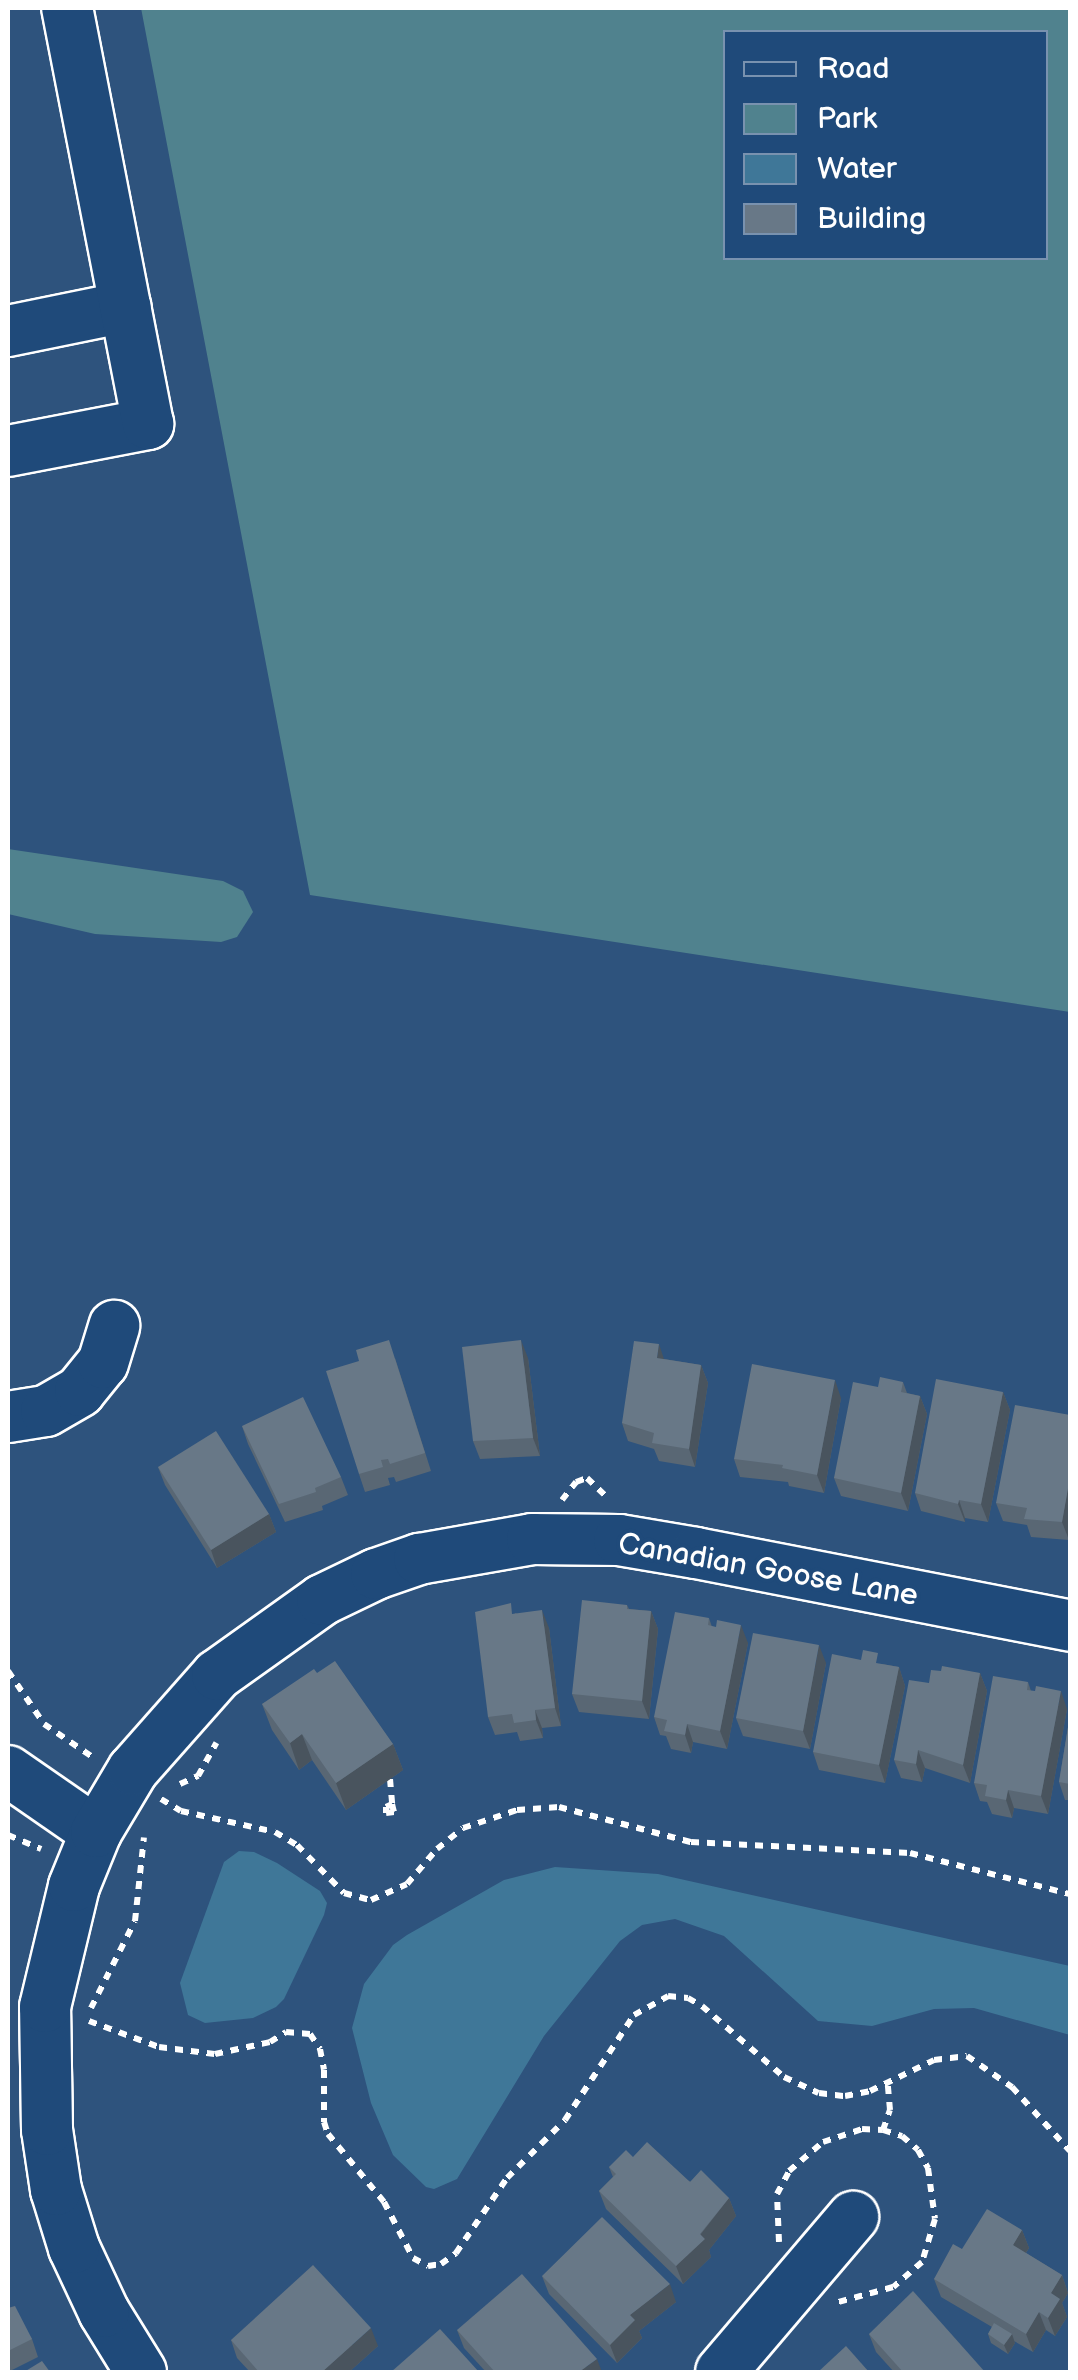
<!DOCTYPE html>
<style>
body{margin:0}
#map{position:relative;width:1078px;height:2380px;overflow:hidden;background:#2e537d;font-family:"Balsamiq Sans",sans-serif}
div>[style]{position:absolute}
.green>*{inset:0;background:#50828e}
.water>*{inset:0;background:#3f7798}
.path>*{height:6px;margin-top:-3px;transform-origin:0;background:repeating-linear-gradient(90deg,#fff 0 8px,transparent 0 16px)}
.roads{filter:drop-shadow(2px 0 #fff) drop-shadow(-2px 0 #fff) drop-shadow(0 2px #fff) drop-shadow(0 -2px #fff)}
.minor>*{height:50px;margin:-25px;padding:0 25px;transform-origin:25px;border-radius:25px;background:#1f4a7a}
.wall>*{inset:0;background:#596774}
.shaded-wall>*{inset:0;background:#49545e}
.building>*{inset:0;background:#687887}
span{translate:-50% -50%;white-space:nowrap;text-align:center;line-height:1.15;-webkit-text-stroke:8px #1f4a7a;paint-order:stroke}
.street-label{font-size:30px;color:#fff}
.frame{position:absolute;inset:0;border:10px solid #fff;pointer-events:none}
.legend{position:absolute;left:723px;top:30px;width:325px;height:230px;box-sizing:border-box;background:#1f4a7a;border:2px solid #7992af;margin:0;padding:12px 18px;list-style:none;font-size:30px;color:#fff}
.legend li{display:flex;align-items:center;gap:20px;height:50px}
.legend b{width:50px;border:2px solid #7992af}
</style>
<div id="map">
<div class="green">
<i style="clip-path:polygon(evenodd,141px 8px,1070px 8px,1070px 1012px,310px 895px,141px 8px,726px 32px,1046px 32px,1046px 258px,726px 258px,726px 32px)"></i>
<i style="clip-path:polygon(8px 849px,223px 881px,243px 891px,253px 912px,237px 937px,221px 942px,95px 934px,8px 914px)"></i>
</div>
<div class="water">
<i style="clip-path:polygon(239px 1851px,254px 1852px,277px 1863px,320px 1891px,327px 1903px,324px 1915px,284px 1999px,276px 2007px,253px 2018px,205px 2023px,188px 2015px,180px 1983px,224px 1862px)"></i>
<i style="clip-path:polygon(555px 1867px,658px 1874px,1070px 1966px,1070px 2035px,974px 2008px,934px 2009px,872px 2026px,818px 2021px,724px 1936px,675px 1919px,642px 1925px,620px 1941px,544px 2036px,457px 2179px,434px 2189px,426px 2187px,393px 2155px,371px 2103px,352px 2028px,364px 1984px,393px 1945px,407px 1935px,504px 1880px)"></i>
</div>
<div class="path">
<i style="left:562px;top:1500px;width:23px;rotate:-52deg"></i>
<i style="left:576px;top:1482px;width:12px;rotate:-20deg"></i>
<i style="left:587px;top:1478px;width:28px;rotate:44deg"></i>
<i style="left:8px;top:1671px;width:64px;rotate:55.8deg"></i>
<i style="left:44px;top:1724px;width:60px;rotate:34.2deg"></i>
<i style="left:390px;top:1779px;width:25px;rotate:85deg"></i>
<i style="left:180px;top:1784px;width:20px;rotate:-24deg"></i>
<i style="left:198px;top:1776px;width:38px;rotate:-61deg"></i>
<i style="left:161px;top:1799px;width:23px;rotate:31deg"></i>
<i style="left:181px;top:1811px;width:96px;rotate:12.6deg"></i>
<i style="left:275px;top:1832px;width:26px;rotate:31deg"></i>
<i style="left:297px;top:1845px;width:67px;rotate:45.6deg"></i>
<i style="left:344px;top:1893px;width:28px;rotate:15deg"></i>
<i style="left:371px;top:1900px;width:39px;rotate:-24deg"></i>
<i style="left:407px;top:1884px;width:46px;rotate:-49.4deg"></i>
<i style="left:437px;top:1849px;width:33px;rotate:-39deg"></i>
<i style="left:463px;top:1828px;width:57px;rotate:-18.4deg"></i>
<i style="left:517px;top:1810px;width:42px;rotate:-4.1deg"></i>
<i style="left:559px;top:1807px;width:137px;rotate:14.9deg"></i>
<i style="left:691px;top:1842px;width:219px;rotate:2.9deg"></i>
<i style="left:910px;top:1853px;width:165px;rotate:14.4deg"></i>
<i style="left:392px;top:1804px;width:8px;rotate:76deg"></i>
<i style="left:394px;top:1812px;width:8px;rotate:173deg"></i>
<i style="left:386px;top:1813px;width:6px;rotate:-90deg"></i>
<i style="left:386px;top:1807px;width:7px;rotate:-27deg"></i>
<i style="left:8px;top:1835px;width:36px;rotate:23deg"></i>
<i style="left:91px;top:2008px;width:97px;rotate:-63.2deg"></i>
<i style="left:135px;top:1921px;width:84px;rotate:-83.9deg"></i>
<i style="left:89px;top:2021px;width:75px;rotate:20.4deg"></i>
<i style="left:159px;top:2047px;width:56px;rotate:7.1deg"></i>
<i style="left:215px;top:2054px;width:56px;rotate:-12.3deg"></i>
<i style="left:270px;top:2042px;width:19px;rotate:-32deg"></i>
<i style="left:286px;top:2032px;width:24px;rotate:5deg"></i>
<i style="left:310px;top:2034px;width:18px;rotate:56deg"></i>
<i style="left:320px;top:2049px;width:21px;rotate:79deg"></i>
<i style="left:324px;top:2070px;width:52px;rotate:90deg"></i>
<i style="left:324px;top:2122px;width:13px;rotate:72deg"></i>
<i style="left:328px;top:2134px;width:88px;rotate:50.5deg"></i>
<i style="left:384px;top:2202px;width:63px;rotate:62.6deg"></i>
<i style="left:413px;top:2258px;width:17px;rotate:28deg"></i>
<i style="left:428px;top:2266px;width:13px;rotate:-9deg"></i>
<i style="left:441px;top:2264px;width:19px;rotate:-36deg"></i>
<i style="left:456px;top:2253px;width:91px;rotate:-55.8deg"></i>
<i style="left:507px;top:2178px;width:82px;rotate:-45deg"></i>
<i style="left:565px;top:2120px;width:126px;rotate:-56.7deg"></i>
<i style="left:634px;top:2015px;width:39px;rotate:-29deg"></i>
<i style="left:668px;top:1996px;width:20px;rotate:6deg"></i>
<i style="left:688px;top:1998px;width:16px;rotate:30deg"></i>
<i style="left:702px;top:2006px;width:108px;rotate:40.9deg"></i>
<i style="left:784px;top:2077px;width:38px;rotate:25deg"></i>
<i style="left:819px;top:2093px;width:26px;rotate:7deg"></i>
<i style="left:845px;top:2096px;width:25px;rotate:-11deg"></i>
<i style="left:870px;top:2091px;width:71px;rotate:-25.8deg"></i>
<i style="left:934px;top:2060px;width:33px;rotate:-7deg"></i>
<i style="left:967px;top:2056px;width:55px;rotate:34.6deg"></i>
<i style="left:1012px;top:2087px;width:86px;rotate:47.8deg"></i>
<i style="left:883px;top:2130px;width:21px;rotate:-71deg"></i>
<i style="left:890px;top:2110px;width:25px;rotate:-95deg"></i>
<i style="left:779px;top:2242px;width:48px;rotate:-92.4deg"></i>
<i style="left:777px;top:2194px;width:26px;rotate:-62deg"></i>
<i style="left:789px;top:2171px;width:45px;rotate:-40.5deg"></i>
<i style="left:823px;top:2142px;width:41px;rotate:-18.4deg"></i>
<i style="left:862px;top:2129px;width:21px;rotate:3deg"></i>
<i style="left:883px;top:2130px;width:20px;rotate:18deg"></i>
<i style="left:902px;top:2136px;width:21px;rotate:41deg"></i>
<i style="left:918px;top:2150px;width:21px;rotate:61deg"></i>
<i style="left:928px;top:2168px;width:51px;rotate:82.2deg"></i>
<i style="left:935px;top:2219px;width:45px;rotate:106.8deg"></i>
<i style="left:922px;top:2262px;width:38px;rotate:139deg"></i>
<i style="left:893px;top:2287px;width:60px;rotate:164.6deg"></i>
</div>
<div class="roads">
<div class="minor">
<i style="left:8px;top:331px;width:120px;rotate:-11.5deg"></i>
<i style="left:8px;top:451px;width:143px;rotate:-10.9deg"></i>
<i style="left:148px;top:424px;width:424px;rotate:-101deg"></i>
<i style="left:8px;top:1417px;width:38px;rotate:-9deg"></i>
<i style="left:46px;top:1411px;width:39px;rotate:-30deg"></i>
<i style="left:80px;top:1391px;width:36px;rotate:-51deg"></i>
<i style="left:103px;top:1363px;width:39px;rotate:-73deg"></i>
<i style="left:8px;top:1771px;width:107px;rotate:34.7deg"></i>
<i style="left:141px;top:2372px;width:70px;rotate:-121.7deg"></i>
<i style="left:104px;top:2312px;width:71px;rotate:-115.1deg"></i>
<i style="left:74px;top:2248px;width:61px;rotate:-107.2deg"></i>
<i style="left:56px;top:2190px;width:61px;rotate:-98.5deg"></i>
<i style="left:47px;top:2130px;width:123px;rotate:-90.9deg"></i>
<i style="left:45px;top:2007px;width:124px;rotate:-76.5deg"></i>
<i style="left:74px;top:1886px;width:58px;rotate:-67.8deg"></i>
<i style="left:96px;top:1832px;width:72px;rotate:-59.2deg"></i>
<i style="left:133px;top:1770px;width:127px;rotate:-48.5deg"></i>
<i style="left:217px;top:1675px;width:129px;rotate:-35.5deg"></i>
<i style="left:322px;top:1600px;width:60px;rotate:-25.7deg"></i>
<i style="left:376px;top:1574px;width:46px;rotate:-19.2deg"></i>
<i style="left:419px;top:1559px;width:115px;rotate:-10deg"></i>
<i style="left:532px;top:1539px;width:87px;rotate:0.7deg"></i>
<i style="left:619px;top:1540px;width:78px;rotate:9.6deg"></i>
<i style="left:696px;top:1553px;width:381px;rotate:11deg"></i>
<i style="left:721px;top:2372px;width:204px;rotate:-49.6deg"></i>
</div>
</div>
<div class="wall">
<i style="clip-path:polygon(395px 1358px,431px 1471px,396px 1482px,394px 1477px,388px 1478px,390px 1485px,365px 1492px,359px 1474px)"></i>
<i style="clip-path:polygon(528px 1358px,540px 1456px,480px 1459px,473px 1441px)"></i>
<i style="clip-path:polygon(664px 1359px,701px 1365px,708px 1383px,695px 1467px,659px 1461px,654px 1449px,628px 1441px,622px 1423px)"></i>
<i style="clip-path:polygon(903px 1382px,907px 1393px,920px 1396px,927px 1414px,908px 1511px,841px 1496px,834px 1478px,878px 1387px)"></i>
<i style="clip-path:polygon(1003px 1392px,1010px 1410px,988px 1522px,965px 1518px,965px 1522px,921px 1511px,915px 1493px)"></i>
<i style="clip-path:polygon(841px 1398px,824px 1493px,789px 1486px,788px 1482px,740px 1477px,734px 1459px)"></i>
<i style="clip-path:polygon(1070px 1415px,1070px 1530px,1069px 1540px,1031px 1537px,1027px 1525px,1003px 1521px,996px 1503px)"></i>
<i style="clip-path:polygon(242px 1426px,341px 1477px,348px 1495px,322px 1506px,323px 1510px,285px 1522px,248px 1444px)"></i>
<i style="clip-path:polygon(158px 1467px,269px 1514px,276px 1532px,217px 1568px,165px 1485px)"></i>
<i style="clip-path:polygon(627px 1605px,629px 1609px,651px 1611px,658px 1629px,649px 1719px,579px 1712px,572px 1694px)"></i>
<i style="clip-path:polygon(515px 1613px,549px 1628px,561px 1726px,542px 1728px,543px 1738px,520px 1741px,517px 1732px,495px 1735px,488px 1717px)"></i>
<i style="clip-path:polygon(709px 1618px,712px 1627px,748px 1643px,727px 1749px,693px 1742px,691px 1753px,671px 1749px,666px 1736px,660px 1735px,654px 1717px)"></i>
<i style="clip-path:polygon(826px 1663px,810px 1749px,743px 1736px,736px 1718px)"></i>
<i style="clip-path:polygon(882px 1664px,899px 1667px,905px 1686px,885px 1783px,819px 1770px,813px 1752px)"></i>
<i style="clip-path:polygon(941px 1671px,980px 1673px,987px 1691px,970px 1783px,925px 1768px,922px 1782px,901px 1778px,894px 1760px,929px 1683px)"></i>
<i style="clip-path:polygon(317px 1673px,393px 1744px,403px 1770px,346px 1810px,312px 1760px,299px 1770px,272px 1730px,262px 1704px)"></i>
<i style="clip-path:polygon(1028px 1682px,1031px 1691px,1067px 1709px,1048px 1814px,1014px 1808px,1012px 1818px,992px 1814px,987px 1802px,980px 1801px,974px 1783px)"></i>
<i style="clip-path:polygon(1070px 1715px,1070px 1800px,1065px 1800px,1059px 1782px)"></i>
<i style="clip-path:polygon(633px 2157px,729px 2198px,736px 2216px,709px 2250px,711px 2257px,683px 2284px,606px 2209px,599px 2191px,613px 2177px,609px 2167px)"></i>
<i style="clip-path:polygon(1022px 2230px,1029px 2248px,1026px 2253px,1062px 2275px,1068px 2293px,1062px 2303px,1067px 2317px,1055px 2336px,1046px 2330px,1033px 2352px,1014px 2341px,1015px 2343px,1008px 2354px,991px 2343px,988px 2334px,992px 2327px,941px 2297px,934px 2279px,962px 2249px)"></i>
<i style="clip-path:polygon(542px 2276px,676px 2302px,639px 2331px,642px 2338px,617px 2363px,549px 2294px)"></i>
<i style="clip-path:polygon(8px 2308px,32px 2339px,38px 2357px,8px 2372px)"></i>
<i style="clip-path:polygon(457px 2330px,602px 2372px,486px 2372px,464px 2348px)"></i>
<i style="clip-path:polygon(869px 2334px,985px 2372px,894px 2372px,876px 2352px)"></i>
<i style="clip-path:polygon(231px 2340px,378px 2346px,349px 2372px,250px 2372px,237px 2358px)"></i>
</div>
<div class="shaded-wall">
<i style="clip-path:polygon(521px 1340px,528px 1358px,540px 1456px,533px 1438px)"></i>
<i style="clip-path:polygon(659px 1344px,665px 1362px,657px 1358px)"></i>
<i style="clip-path:polygon(701px 1365px,708px 1383px,695px 1467px,689px 1449px)"></i>
<i style="clip-path:polygon(835px 1380px,841px 1398px,824px 1493px,817px 1475px)"></i>
<i style="clip-path:polygon(1003px 1392px,1010px 1410px,988px 1522px,981px 1504px)"></i>
<i style="clip-path:polygon(920px 1396px,927px 1414px,908px 1511px,901px 1493px)"></i>
<i style="clip-path:polygon(1070px 1477px,1070px 1530px,1069px 1540px,1062px 1522px)"></i>
<i style="clip-path:polygon(959px 1500px,965px 1518px,965px 1522px,958px 1504px)"></i>
<i style="clip-path:polygon(269px 1514px,276px 1532px,217px 1568px,211px 1550px)"></i>
<i style="clip-path:polygon(542px 1610px,549px 1628px,561px 1726px,555px 1708px)"></i>
<i style="clip-path:polygon(651px 1611px,658px 1629px,649px 1719px,642px 1701px)"></i>
<i style="clip-path:polygon(741px 1625px,748px 1643px,727px 1749px,720px 1731px)"></i>
<i style="clip-path:polygon(819px 1645px,826px 1663px,810px 1749px,803px 1731px)"></i>
<i style="clip-path:polygon(899px 1667px,905px 1686px,885px 1783px,879px 1765px)"></i>
<i style="clip-path:polygon(980px 1673px,987px 1691px,970px 1783px,963px 1765px)"></i>
<i style="clip-path:polygon(1061px 1691px,1067px 1709px,1048px 1814px,1041px 1796px)"></i>
<i style="clip-path:polygon(535px 1710px,542px 1728px,543px 1738px,536px 1720px)"></i>
<i style="clip-path:polygon(687px 1724px,693px 1742px,691px 1753px,685px 1735px)"></i>
<i style="clip-path:polygon(302px 1734px,312px 1760px,299px 1770px,290px 1743px)"></i>
<i style="clip-path:polygon(393px 1744px,403px 1770px,346px 1810px,336px 1783px)"></i>
<i style="clip-path:polygon(918px 1750px,925px 1768px,922px 1782px,916px 1764px)"></i>
<i style="clip-path:polygon(1008px 1790px,1014px 1808px,1012px 1818px,1006px 1800px)"></i>
<i style="clip-path:polygon(729px 2198px,736px 2216px,709px 2250px,711px 2257px,683px 2284px,676px 2266px)"></i>
<i style="clip-path:polygon(1022px 2230px,1029px 2248px,1019px 2263px,1013px 2245px)"></i>
<i style="clip-path:polygon(1062px 2275px,1068px 2293px,1062px 2303px,1067px 2317px,1055px 2336px,1048px 2318px,1051px 2293px)"></i>
<i style="clip-path:polygon(670px 2284px,676px 2302px,639px 2331px,642px 2338px,617px 2363px,610px 2345px,630px 2315px)"></i>
<i style="clip-path:polygon(1039px 2312px,1046px 2330px,1033px 2352px,1026px 2334px)"></i>
<i style="clip-path:polygon(371px 2328px,378px 2346px,349px 2372px,322px 2372px)"></i>
<i style="clip-path:polygon(1012px 2334px,1015px 2343px,1008px 2354px,1004px 2345px)"></i>
<i style="clip-path:polygon(597px 2359px,602px 2372px,579px 2372px)"></i>
</div>
<div class="building">
<i style="clip-path:polygon(389px 1340px,425px 1453px,390px 1464px,388px 1459px,381px 1460px,383px 1467px,359px 1474px,326px 1371px,359px 1361px,356px 1350px)"></i>
<i style="clip-path:polygon(521px 1340px,533px 1438px,473px 1441px,462px 1347px)"></i>
<i style="clip-path:polygon(634px 1341px,659px 1344px,657px 1358px,701px 1365px,689px 1449px,652px 1443px,654px 1433px,622px 1423px)"></i>
<i style="clip-path:polygon(752px 1364px,835px 1380px,817px 1475px,782px 1468px,783px 1465px,734px 1459px)"></i>
<i style="clip-path:polygon(880px 1377px,903px 1382px,901px 1392px,920px 1396px,901px 1493px,834px 1478px,853px 1382px,878px 1387px)"></i>
<i style="clip-path:polygon(936px 1379px,1003px 1392px,981px 1504px,959px 1500px,958px 1504px,915px 1493px)"></i>
<i style="clip-path:polygon(303px 1397px,341px 1477px,315px 1488px,316px 1492px,279px 1504px,242px 1426px)"></i>
<i style="clip-path:polygon(1015px 1405px,1070px 1415px,1070px 1477px,1062px 1522px,1024px 1519px,1027px 1508px,996px 1503px)"></i>
<i style="clip-path:polygon(216px 1431px,269px 1514px,211px 1550px,158px 1467px)"></i>
<i style="clip-path:polygon(582px 1600px,627px 1605px,627px 1609px,651px 1611px,642px 1701px,572px 1694px)"></i>
<i style="clip-path:polygon(511px 1603px,512px 1614px,542px 1610px,555px 1708px,535px 1710px,536px 1720px,514px 1723px,512px 1714px,488px 1717px,475px 1612px)"></i>
<i style="clip-path:polygon(675px 1612px,709px 1618px,708px 1625px,716px 1627px,717px 1620px,741px 1625px,720px 1731px,687px 1724px,685px 1735px,664px 1731px,667px 1720px,654px 1717px)"></i>
<i style="clip-path:polygon(753px 1633px,819px 1645px,803px 1731px,736px 1718px)"></i>
<i style="clip-path:polygon(863px 1650px,878px 1653px,876px 1663px,899px 1667px,879px 1765px,813px 1752px,832px 1654px,861px 1660px)"></i>
<i style="clip-path:polygon(335px 1661px,393px 1744px,336px 1783px,302px 1734px,290px 1743px,262px 1704px,314px 1669px,317px 1673px)"></i>
<i style="clip-path:polygon(942px 1666px,980px 1673px,963px 1765px,918px 1750px,916px 1764px,894px 1760px,909px 1680px,929px 1683px,931px 1670px,941px 1671px)"></i>
<i style="clip-path:polygon(993px 1676px,1028px 1682px,1027px 1690px,1035px 1691px,1036px 1686px,1061px 1691px,1041px 1796px,1008px 1790px,1006px 1800px,985px 1796px,987px 1785px,974px 1783px)"></i>
<i style="clip-path:polygon(1070px 1715px,1070px 1784px,1059px 1782px)"></i>
<i style="clip-path:polygon(647px 2142px,690px 2182px,701px 2170px,729px 2198px,700px 2234px,705px 2239px,676px 2266px,599px 2191px,616px 2174px,609px 2167px,626px 2150px,633px 2157px)"></i>
<i style="clip-path:polygon(987px 2209px,1022px 2230px,1013px 2245px,1062px 2275px,1051px 2293px,1060px 2299px,1048px 2318px,1039px 2312px,1026px 2334px,934px 2279px,953px 2244px,962px 2249px)"></i>
<i style="clip-path:polygon(602px 2217px,670px 2284px,630px 2315px,635px 2320px,610px 2345px,542px 2276px)"></i>
<i style="clip-path:polygon(313px 2265px,371px 2328px,322px 2372px,259px 2372px,231px 2340px)"></i>
<i style="clip-path:polygon(522px 2274px,597px 2359px,579px 2372px,495px 2372px,457px 2330px)"></i>
<i style="clip-path:polygon(913px 2291px,985px 2372px,903px 2372px,869px 2334px)"></i>
<i style="clip-path:polygon(15px 2306px,32px 2339px,8px 2351px,8px 2308px)"></i>
<i style="clip-path:polygon(994px 2323px,1012px 2334px,1004px 2345px,988px 2334px)"></i>
<i style="clip-path:polygon(440px 2329px,479px 2372px,391px 2372px)"></i>
<i style="clip-path:polygon(846px 2346px,869px 2372px,818px 2372px)"></i>
<i style="clip-path:polygon(42px 2361px,50px 2372px,24px 2372px)"></i>
</div>
<div class="street-label">
<span style="left:768px;top:1570px;rotate:10deg">Canadian Goose Lane</span>
</div>
<div class="frame"></div>
<ul class="legend">
<li><b style="height:12px;background:#1f4a7a"></b>Road</li>
<li><b style="height:28px;background:#50828e"></b>Park</li>
<li><b style="height:28px;background:#3f7798"></b>Water</li>
<li><b style="height:28px;background:#687887"></b>Building</li>
</ul>
</div>
